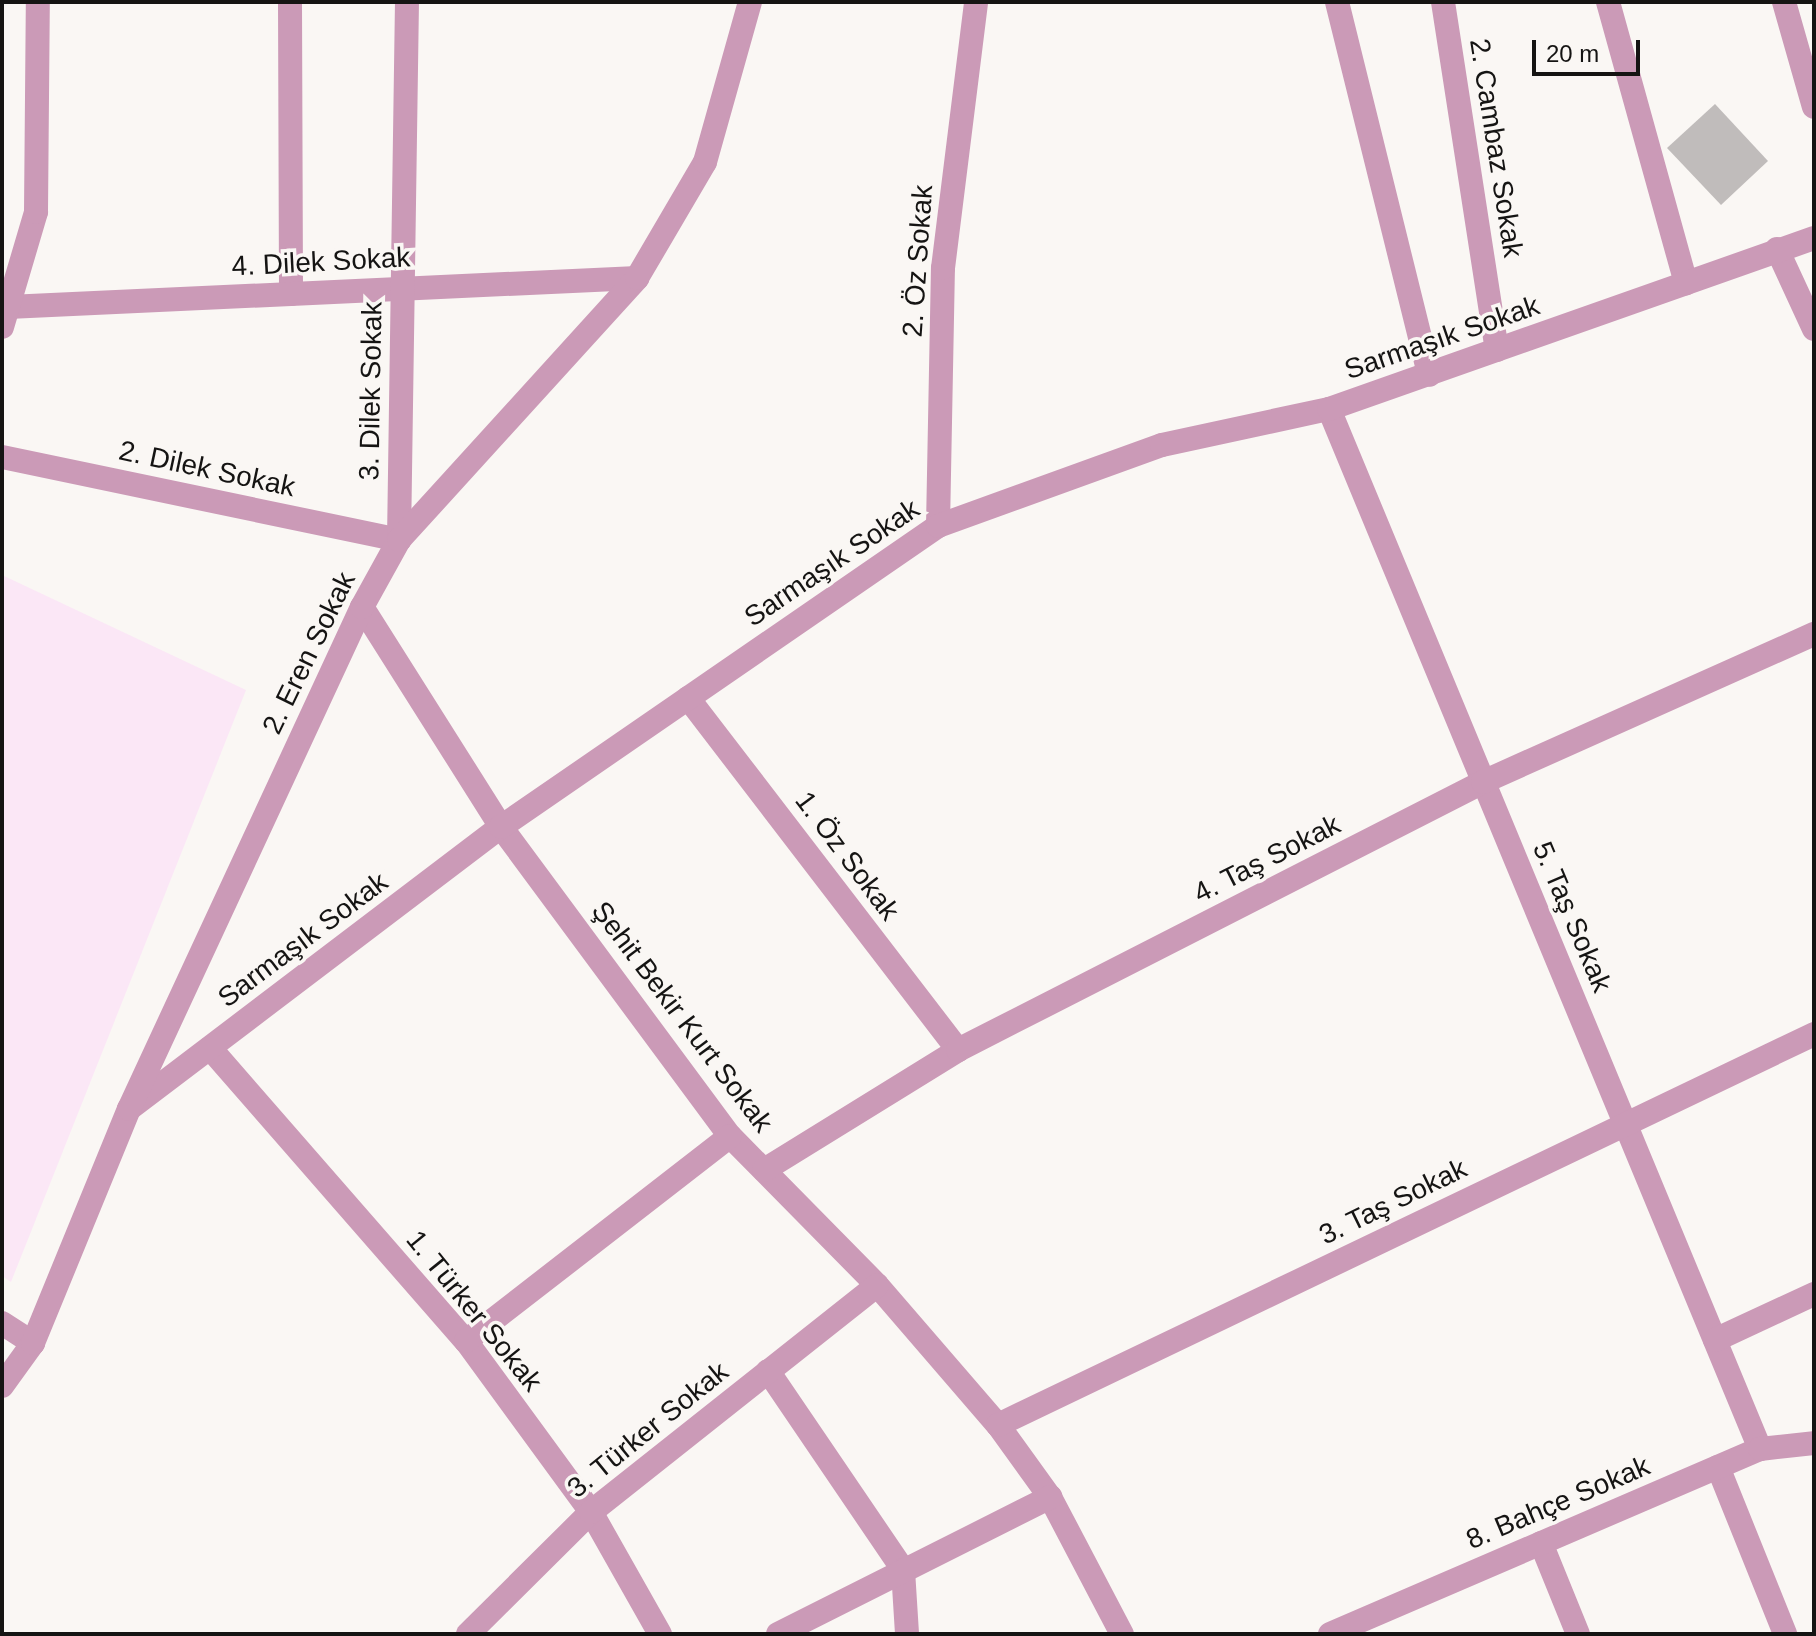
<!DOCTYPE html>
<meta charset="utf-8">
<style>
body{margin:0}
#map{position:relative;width:1816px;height:1636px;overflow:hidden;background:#faf7f4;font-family:Arial,sans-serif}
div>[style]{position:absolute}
.education>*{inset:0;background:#fbe7f6}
.building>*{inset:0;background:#c0bcbb}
.street>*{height:24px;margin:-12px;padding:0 12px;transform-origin:12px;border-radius:12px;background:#cb9ab7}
span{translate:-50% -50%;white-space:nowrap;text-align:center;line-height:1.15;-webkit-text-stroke:7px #faf7f4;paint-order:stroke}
.street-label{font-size:28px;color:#151413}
.frame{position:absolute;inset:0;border:4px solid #151413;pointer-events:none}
.scale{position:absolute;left:1532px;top:40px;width:108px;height:36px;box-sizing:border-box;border:4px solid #151413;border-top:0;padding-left:10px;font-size:24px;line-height:28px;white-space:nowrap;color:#151413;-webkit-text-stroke:6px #faf7f4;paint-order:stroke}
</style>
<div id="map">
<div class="education">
<i style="clip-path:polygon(2px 575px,246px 690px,11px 1282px,2px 1276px)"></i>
</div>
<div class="building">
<i style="clip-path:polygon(1715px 104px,1768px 161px,1721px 205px,1667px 148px)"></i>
</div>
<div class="street">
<i style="left:290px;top:2px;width:292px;rotate:89.8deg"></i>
<i style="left:1337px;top:2px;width:384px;rotate:76.1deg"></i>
<i style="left:1443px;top:2px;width:352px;rotate:81.2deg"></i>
<i style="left:1608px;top:2px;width:292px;rotate:74.5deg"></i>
<i style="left:1784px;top:2px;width:109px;rotate:74.1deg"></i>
<i style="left:1777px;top:249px;width:88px;rotate:65.2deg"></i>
<i style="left:8px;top:307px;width:630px;rotate:-2.64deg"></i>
<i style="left:2px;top:327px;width:120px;rotate:-73.5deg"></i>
<i style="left:36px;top:212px;width:210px;rotate:-89.5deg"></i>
<i style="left:1329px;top:409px;width:1126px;rotate:67.49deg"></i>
<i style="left:2px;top:457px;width:406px;rotate:11.8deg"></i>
<i style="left:399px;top:540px;width:538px;rotate:-89.15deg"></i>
<i style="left:938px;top:526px;width:258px;rotate:-88.9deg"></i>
<i style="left:943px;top:268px;width:268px;rotate:-82.9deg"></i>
<i style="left:362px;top:607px;width:260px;rotate:57.7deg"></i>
<i style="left:501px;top:827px;width:385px;rotate:53.5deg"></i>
<i style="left:730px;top:1136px;width:209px;rotate:45.4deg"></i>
<i style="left:877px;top:1285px;width:185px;rotate:49.2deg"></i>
<i style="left:998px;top:1425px;width:89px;rotate:54.2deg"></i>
<i style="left:1050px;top:1497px;width:155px;rotate:62.3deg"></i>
<i style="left:688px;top:698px;width:444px;rotate:52.5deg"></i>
<i style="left:210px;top:1048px;width:389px;rotate:48.9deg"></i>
<i style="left:466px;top:1341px;width:212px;rotate:53.8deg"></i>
<i style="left:591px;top:1512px;width:140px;rotate:60.5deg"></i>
<i style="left:129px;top:1109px;width:467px;rotate:-37.2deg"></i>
<i style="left:501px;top:827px;width:531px;rotate:-34.56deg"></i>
<i style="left:938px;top:526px;width:238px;rotate:-19.9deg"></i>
<i style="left:1162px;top:445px;width:171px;rotate:-12.2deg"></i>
<i style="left:1329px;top:409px;width:514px;rotate:-19.42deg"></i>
<i style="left:764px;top:1170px;width:228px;rotate:-31.7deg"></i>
<i style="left:958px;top:1050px;width:589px;rotate:-27.04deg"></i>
<i style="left:1483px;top:782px;width:363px;rotate:-24.1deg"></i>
<i style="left:2px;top:1323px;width:37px;rotate:33deg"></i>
<i style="left:1715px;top:1340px;width:109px;rotate:-24.9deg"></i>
<i style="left:466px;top:1341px;width:334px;rotate:-37.8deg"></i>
<i style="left:768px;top:1371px;width:240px;rotate:55.8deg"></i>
<i style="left:903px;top:1570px;width:64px;rotate:86.4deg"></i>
<i style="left:2px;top:1386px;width:53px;rotate:-54.2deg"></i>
<i style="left:33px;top:1343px;width:253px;rotate:-67.7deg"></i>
<i style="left:129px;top:1109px;width:553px;rotate:-65.1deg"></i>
<i style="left:362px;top:607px;width:77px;rotate:-61.1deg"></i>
<i style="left:399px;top:540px;width:354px;rotate:-47.7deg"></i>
<i style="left:637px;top:278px;width:134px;rotate:-59.6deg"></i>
<i style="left:705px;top:162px;width:166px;rotate:-74.3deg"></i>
<i style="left:998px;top:1425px;width:905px;rotate:-25.6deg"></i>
<i style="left:1718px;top:1467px;width:180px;rotate:68.1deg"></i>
<i style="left:1541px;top:1543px;width:98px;rotate:67.9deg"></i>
<i style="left:468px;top:1634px;width:173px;rotate:-44.8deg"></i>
<i style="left:591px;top:1512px;width:365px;rotate:-38.4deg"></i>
<i style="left:778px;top:1634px;width:305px;rotate:-26.7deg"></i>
<i style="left:1330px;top:1634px;width:468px;rotate:-23.3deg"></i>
<i style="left:1760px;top:1449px;width:54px;rotate:-6.3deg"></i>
</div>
<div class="street-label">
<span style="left:1496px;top:148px;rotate:81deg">2. Cambaz Sokak</span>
<span style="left:918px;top:261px;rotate:-86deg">2. Öz Sokak</span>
<span style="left:321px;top:262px;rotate:-3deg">4. Dilek Sokak</span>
<span style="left:1442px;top:338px;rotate:-19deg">Sarmaşık Sokak</span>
<span style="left:371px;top:391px;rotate:-89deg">3. Dilek Sokak</span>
<span style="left:207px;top:469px;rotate:12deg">2. Dilek Sokak</span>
<span style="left:832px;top:563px;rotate:-34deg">Sarmaşık Sokak</span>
<span style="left:309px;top:653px;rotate:-64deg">2. Eren Sokak</span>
<span style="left:847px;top:856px;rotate:53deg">1. Öz Sokak</span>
<span style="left:1267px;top:859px;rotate:-27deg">4. Taş Sokak</span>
<span style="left:1572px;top:917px;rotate:67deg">5. Taş Sokak</span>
<span style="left:303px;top:940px;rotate:-37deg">Sarmaşık Sokak</span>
<span style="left:682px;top:1017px;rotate:53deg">Şehit Bekir Kurt Sokak</span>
<span style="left:1393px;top:1202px;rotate:-26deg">3. Taş Sokak</span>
<span style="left:474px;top:1311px;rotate:51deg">1. Türker Sokak</span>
<span style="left:648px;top:1430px;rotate:-39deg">3. Türker Sokak</span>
<span style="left:1558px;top:1503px;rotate:-23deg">8. Bahçe Sokak</span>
</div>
<div class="frame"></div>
<div class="scale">20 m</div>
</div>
